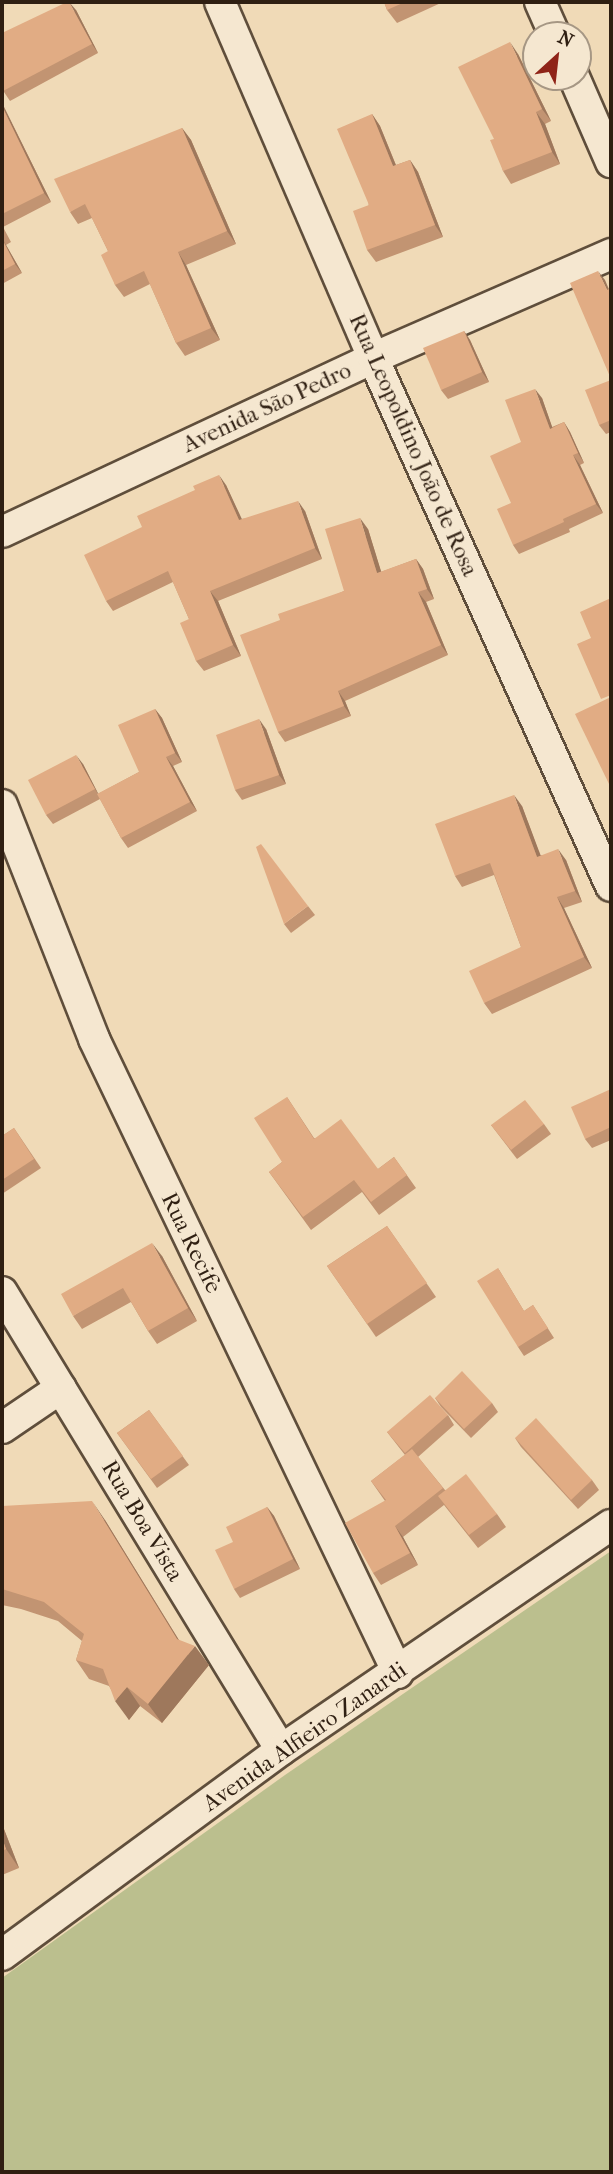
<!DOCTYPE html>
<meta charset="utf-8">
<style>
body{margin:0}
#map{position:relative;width:613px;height:2174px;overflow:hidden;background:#f0dab7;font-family:"IM FELL French Canon",serif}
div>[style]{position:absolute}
.green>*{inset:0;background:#bbbf8e}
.roads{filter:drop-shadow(2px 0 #5f4e3b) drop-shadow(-2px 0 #5f4e3b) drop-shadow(0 2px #5f4e3b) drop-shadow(0 -2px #5f4e3b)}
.minor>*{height:30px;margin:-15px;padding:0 15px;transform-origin:15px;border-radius:15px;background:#f5e7d0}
.wall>*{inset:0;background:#c29472}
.shaded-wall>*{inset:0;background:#9e785c}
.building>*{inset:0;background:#e1ac84}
span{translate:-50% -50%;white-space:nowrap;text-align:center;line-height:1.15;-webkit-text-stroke:7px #f5e7d0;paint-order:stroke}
.street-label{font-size:23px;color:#2f1f12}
.frame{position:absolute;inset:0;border:4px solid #2f1f12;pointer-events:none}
.north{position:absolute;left:522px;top:21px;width:70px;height:70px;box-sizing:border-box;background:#f5e7d0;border:2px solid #a69784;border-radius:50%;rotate:27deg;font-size:19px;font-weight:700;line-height:28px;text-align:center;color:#2f1f12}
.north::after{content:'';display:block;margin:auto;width:24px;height:32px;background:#8f2418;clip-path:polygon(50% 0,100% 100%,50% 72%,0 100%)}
</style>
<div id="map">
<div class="green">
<i style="clip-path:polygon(611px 1551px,611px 2172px,2px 2172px,2px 1978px,285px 1775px)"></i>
</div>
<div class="roads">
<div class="minor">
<i style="left:220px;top:2px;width:387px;rotate:66.7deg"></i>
<i style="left:373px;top:358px;width:579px;rotate:65.74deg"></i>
<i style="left:540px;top:2px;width:36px;rotate:66deg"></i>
<i style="left:574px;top:77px;width:93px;rotate:66.5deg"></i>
<i style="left:2px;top:532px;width:410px;rotate:-25.1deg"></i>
<i style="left:373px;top:358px;width:260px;rotate:-23.6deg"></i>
<i style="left:2px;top:805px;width:251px;rotate:68.5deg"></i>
<i style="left:94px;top:1039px;width:703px;rotate:64.38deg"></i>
<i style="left:2px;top:1292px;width:536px;rotate:58.65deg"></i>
<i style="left:2px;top:1428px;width:71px;rotate:-34.1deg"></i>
<i style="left:2px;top:1955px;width:346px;rotate:-36.3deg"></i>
<i style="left:281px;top:1750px;width:399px;rotate:-34.3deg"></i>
</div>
</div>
<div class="wall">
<i style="clip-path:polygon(384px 2px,443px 2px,397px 23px,387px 10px)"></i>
<i style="clip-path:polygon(76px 10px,98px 53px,10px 101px,2px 89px)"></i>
<i style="clip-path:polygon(518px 54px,551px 121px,545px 124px,560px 164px,511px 184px,503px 171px,494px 139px)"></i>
<i style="clip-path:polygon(2px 103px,51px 202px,3px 227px,11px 242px,6px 245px,22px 273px,2px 284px)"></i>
<i style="clip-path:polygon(372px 114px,380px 126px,396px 165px,410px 160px,418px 172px,443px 237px,376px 262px,367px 250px)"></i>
<i style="clip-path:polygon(182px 128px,191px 140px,236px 244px,186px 265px,220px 340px,185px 356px,176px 343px,150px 284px,124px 297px,115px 285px,108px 251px,92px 218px,78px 224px,70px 212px)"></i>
<i style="clip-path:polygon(464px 331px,470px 340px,489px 382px,448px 399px,441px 390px)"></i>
<i style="clip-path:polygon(611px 380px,611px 432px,606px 434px,599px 425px)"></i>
<i style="clip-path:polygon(542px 398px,552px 427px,564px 422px,570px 432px,584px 463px,580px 465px,603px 513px,569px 529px,570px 532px,519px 554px,513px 545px,511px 503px,521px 442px)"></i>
<i style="clip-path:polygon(226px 485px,241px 519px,305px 511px,322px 559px,218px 601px,241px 656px,204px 671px,196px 661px,189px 619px,173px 582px,113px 611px,106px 601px)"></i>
<i style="clip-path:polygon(368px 529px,381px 572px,416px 559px,423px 569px,434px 599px,426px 602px,448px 655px,345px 701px,351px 716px,285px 742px,278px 732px,280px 620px,344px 591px)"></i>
<i style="clip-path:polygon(155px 709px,162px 718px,182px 762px,173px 766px,197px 811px,128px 848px,121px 838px,100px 799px,53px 824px,46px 815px,83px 764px,98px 794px,139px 772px)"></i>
<i style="clip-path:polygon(266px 729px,286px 784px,242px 800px,235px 790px)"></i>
<i style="clip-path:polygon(522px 806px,540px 855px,566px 860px,582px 902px,564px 908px,592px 968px,492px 1014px,484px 1003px,521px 947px,494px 875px,462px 887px,455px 876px)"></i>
<i style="clip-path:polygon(308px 906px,315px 915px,291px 933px,284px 924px)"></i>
<i style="clip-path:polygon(611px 1089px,611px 1140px,592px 1148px,585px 1139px)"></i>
<i style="clip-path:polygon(287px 1097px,314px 1138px,378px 1169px,394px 1157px,416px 1188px,379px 1215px,362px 1192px,311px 1230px,269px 1172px,282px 1162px)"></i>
<i style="clip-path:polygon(544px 1124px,551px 1134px,517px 1159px,491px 1125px)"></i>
<i style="clip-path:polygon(14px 1128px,41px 1168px,2px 1194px,2px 1136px)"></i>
<i style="clip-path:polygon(387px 1226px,436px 1297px,376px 1337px,327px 1266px)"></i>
<i style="clip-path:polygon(162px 1256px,197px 1321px,157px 1344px,148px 1331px,131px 1302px,82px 1329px,73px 1316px)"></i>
<i style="clip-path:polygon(498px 1268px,524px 1311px,533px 1305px,554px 1338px,524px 1356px,518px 1347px)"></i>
<i style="clip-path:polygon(435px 1398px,492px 1403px,498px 1412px,471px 1438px,441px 1407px)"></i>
<i style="clip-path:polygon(149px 1410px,189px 1465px,157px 1488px,117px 1433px)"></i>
<i style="clip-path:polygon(448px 1415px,454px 1425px,418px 1457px,445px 1490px,497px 1514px,506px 1527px,478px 1548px,444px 1505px,403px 1537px,418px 1565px,381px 1585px,373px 1573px,385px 1501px,371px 1481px,405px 1455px,387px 1432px)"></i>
<i style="clip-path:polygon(515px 1438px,592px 1480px,599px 1490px,578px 1509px,521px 1447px)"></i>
<i style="clip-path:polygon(2px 1506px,105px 1520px,179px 1640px,209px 1665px,162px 1723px,140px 1706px,129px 1720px,109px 1686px,89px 1679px,76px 1660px,82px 1641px,58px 1621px,21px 1609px,2px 1605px)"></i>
<i style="clip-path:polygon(267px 1507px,274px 1516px,300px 1569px,240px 1598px,234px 1589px,233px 1542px)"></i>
<i style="clip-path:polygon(2px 1824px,19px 1868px,2px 1875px)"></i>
</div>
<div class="shaded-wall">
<i style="clip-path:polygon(69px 2px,76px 10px,98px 53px,92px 44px)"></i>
<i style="clip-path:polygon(510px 42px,518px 54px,551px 121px,542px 109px)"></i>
<i style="clip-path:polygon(2px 103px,3px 105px,51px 202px,44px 193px,2px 106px)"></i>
<i style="clip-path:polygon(536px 112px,545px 124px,560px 164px,552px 152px)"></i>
<i style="clip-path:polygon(372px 114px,380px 126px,401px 178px,393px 166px)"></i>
<i style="clip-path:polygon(182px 128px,191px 140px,236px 244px,227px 231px)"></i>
<i style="clip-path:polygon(410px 160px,418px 172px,443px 237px,435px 225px)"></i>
<i style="clip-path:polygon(2px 238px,22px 273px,15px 264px)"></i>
<i style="clip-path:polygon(178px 252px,186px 265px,220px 340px,211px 328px)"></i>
<i style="clip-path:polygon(598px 271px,605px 280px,611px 294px,607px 290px)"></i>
<i style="clip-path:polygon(464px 331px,470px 340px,489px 382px,482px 372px)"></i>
<i style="clip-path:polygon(535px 389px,542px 398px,556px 438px,550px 429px)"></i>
<i style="clip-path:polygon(564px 422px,570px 432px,584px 463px,578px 453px)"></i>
<i style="clip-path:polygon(573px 455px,580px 465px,603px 513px,596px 504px)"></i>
<i style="clip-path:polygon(219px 475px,226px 485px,247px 530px,239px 520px)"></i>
<i style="clip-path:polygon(298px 501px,305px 511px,322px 559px,315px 548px)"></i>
<i style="clip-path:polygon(360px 518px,368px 529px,385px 584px,377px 573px)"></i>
<i style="clip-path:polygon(416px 559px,423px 569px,434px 599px,427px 589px)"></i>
<i style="clip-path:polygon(210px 591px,218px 601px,241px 656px,233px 645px)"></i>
<i style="clip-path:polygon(418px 592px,426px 602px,448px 655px,441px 645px)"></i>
<i style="clip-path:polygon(338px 691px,345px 701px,351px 716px,344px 706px)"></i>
<i style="clip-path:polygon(155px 709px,162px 718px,182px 762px,175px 753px)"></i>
<i style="clip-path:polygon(259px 719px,266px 729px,286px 784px,279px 775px)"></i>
<i style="clip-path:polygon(76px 755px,83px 764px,101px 799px,95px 789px)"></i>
<i style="clip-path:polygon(166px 757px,173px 766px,197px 811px,190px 802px)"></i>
<i style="clip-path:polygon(514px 795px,522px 806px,545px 867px,537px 857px)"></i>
<i style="clip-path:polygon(558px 849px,566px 860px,582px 902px,575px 891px)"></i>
<i style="clip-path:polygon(557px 897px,564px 908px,592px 968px,584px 957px)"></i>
<i style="clip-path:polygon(152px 1243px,162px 1256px,197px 1321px,188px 1308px)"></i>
<i style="clip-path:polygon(92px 1501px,105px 1520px,188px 1655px,195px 1646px,209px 1665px,162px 1723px,148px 1704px,177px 1639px)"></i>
<i style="clip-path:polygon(267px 1507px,274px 1516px,300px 1569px,293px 1559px)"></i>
<i style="clip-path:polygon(395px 1526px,403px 1537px,418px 1565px,410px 1553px)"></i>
<i style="clip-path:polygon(127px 1687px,140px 1706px,129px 1720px,115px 1701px)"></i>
<i style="clip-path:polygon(2px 1824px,19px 1868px,6px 1849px,2px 1838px)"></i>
</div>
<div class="building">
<i style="clip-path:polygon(67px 2px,69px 2px,92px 44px,3px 91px,2px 89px,2px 33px)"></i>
<i style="clip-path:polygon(384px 2px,405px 2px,387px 10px)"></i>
<i style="clip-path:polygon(510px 42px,542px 109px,536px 112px,552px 152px,503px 171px,490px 140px,494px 139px,458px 67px)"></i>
<i style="clip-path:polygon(2px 106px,44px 193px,2px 214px)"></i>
<i style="clip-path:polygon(372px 114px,393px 166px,410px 160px,435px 225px,367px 250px,353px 211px,369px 205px,337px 129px)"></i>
<i style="clip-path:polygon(182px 128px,227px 231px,178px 252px,211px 328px,176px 343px,144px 271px,115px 285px,101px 255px,108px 251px,85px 204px,70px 212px,54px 179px)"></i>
<i style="clip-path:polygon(2px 239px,15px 264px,2px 271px)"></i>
<i style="clip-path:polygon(598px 271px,607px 290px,611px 288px,611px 379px,570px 283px)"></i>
<i style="clip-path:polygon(464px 331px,482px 372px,441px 390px,423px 348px)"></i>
<i style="clip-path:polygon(611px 380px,611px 420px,599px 425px,585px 390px)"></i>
<i style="clip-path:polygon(535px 389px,550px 429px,564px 422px,578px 453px,573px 455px,596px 504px,563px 519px,564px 522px,513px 545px,497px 509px,511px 503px,490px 456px,521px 442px,505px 400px)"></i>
<i style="clip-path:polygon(219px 475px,239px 520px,298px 501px,315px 548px,210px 591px,233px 645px,196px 661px,180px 623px,189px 619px,168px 571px,106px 601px,84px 555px,142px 527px,137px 516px,195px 490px,193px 486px)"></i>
<i style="clip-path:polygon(360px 518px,377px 573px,416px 559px,427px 589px,418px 592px,441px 645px,338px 691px,344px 706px,278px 732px,240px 635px,280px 620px,278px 614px,344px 591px,325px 529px)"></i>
<i style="clip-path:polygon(611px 598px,611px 695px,601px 699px,577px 644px,591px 638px,580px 612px)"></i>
<i style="clip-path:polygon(611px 697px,611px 786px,610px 786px,575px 714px)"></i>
<i style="clip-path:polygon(155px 709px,175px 753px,166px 757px,190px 802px,121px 838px,97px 794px,139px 772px,118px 725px)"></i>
<i style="clip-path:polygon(259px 719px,279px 775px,235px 790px,216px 735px)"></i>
<i style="clip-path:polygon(76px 755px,95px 789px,46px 815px,28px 780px)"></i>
<i style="clip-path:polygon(514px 795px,537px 857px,558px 849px,575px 891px,557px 897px,584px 957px,484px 1003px,469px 971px,521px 947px,490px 863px,455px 876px,435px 824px)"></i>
<i style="clip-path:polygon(261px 844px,308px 906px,284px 924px,256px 847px)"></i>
<i style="clip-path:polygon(611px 1089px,611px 1127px,585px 1139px,571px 1107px)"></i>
<i style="clip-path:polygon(287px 1097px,314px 1139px,341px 1119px,378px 1169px,394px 1157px,407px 1175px,371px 1202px,354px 1180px,303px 1217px,269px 1172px,282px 1162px,254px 1118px)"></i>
<i style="clip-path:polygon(525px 1100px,544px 1124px,511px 1150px,491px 1125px)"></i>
<i style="clip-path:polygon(14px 1128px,34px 1159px,2px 1180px,2px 1136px)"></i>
<i style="clip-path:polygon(387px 1226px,427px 1283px,367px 1324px,327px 1266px)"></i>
<i style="clip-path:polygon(152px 1243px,188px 1308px,148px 1331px,123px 1288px,73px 1316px,61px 1294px)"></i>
<i style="clip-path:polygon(498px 1268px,524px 1311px,533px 1305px,548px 1328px,518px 1347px,477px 1281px)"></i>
<i style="clip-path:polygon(462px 1371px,492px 1403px,464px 1429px,435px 1398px)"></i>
<i style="clip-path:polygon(430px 1395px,448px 1415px,405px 1453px,387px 1432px)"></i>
<i style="clip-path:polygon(149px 1410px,183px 1456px,151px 1479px,117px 1433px)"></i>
<i style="clip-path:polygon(536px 1418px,592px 1480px,571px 1500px,515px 1438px)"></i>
<i style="clip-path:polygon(412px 1449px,443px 1488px,395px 1526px,410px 1553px,373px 1573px,345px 1523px,386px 1500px,371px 1481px)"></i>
<i style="clip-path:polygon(466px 1474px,497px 1514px,469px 1535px,438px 1496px)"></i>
<i style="clip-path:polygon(92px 1501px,177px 1639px,195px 1646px,148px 1704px,127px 1687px,115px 1701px,103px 1669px,76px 1660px,84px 1634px,44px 1602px,2px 1589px,2px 1506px)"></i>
<i style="clip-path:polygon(267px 1507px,293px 1559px,234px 1589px,215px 1550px,233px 1542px,226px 1527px)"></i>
<i style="clip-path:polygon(2px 1838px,6px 1849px,2px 1851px)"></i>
</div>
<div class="street-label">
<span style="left:267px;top:408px;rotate:-25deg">Avenida São Pedro</span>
<span style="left:413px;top:445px;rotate:66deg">Rua Leopoldino João de Rosa</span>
<span style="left:191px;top:1243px;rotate:64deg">Rua Recife</span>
<span style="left:142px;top:1521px;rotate:59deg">Rua Boa Vista</span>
<span style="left:305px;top:1737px;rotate:-35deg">Avenida Alfieiro Zanardi</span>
</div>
<div class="frame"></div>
<div class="north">N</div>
</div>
